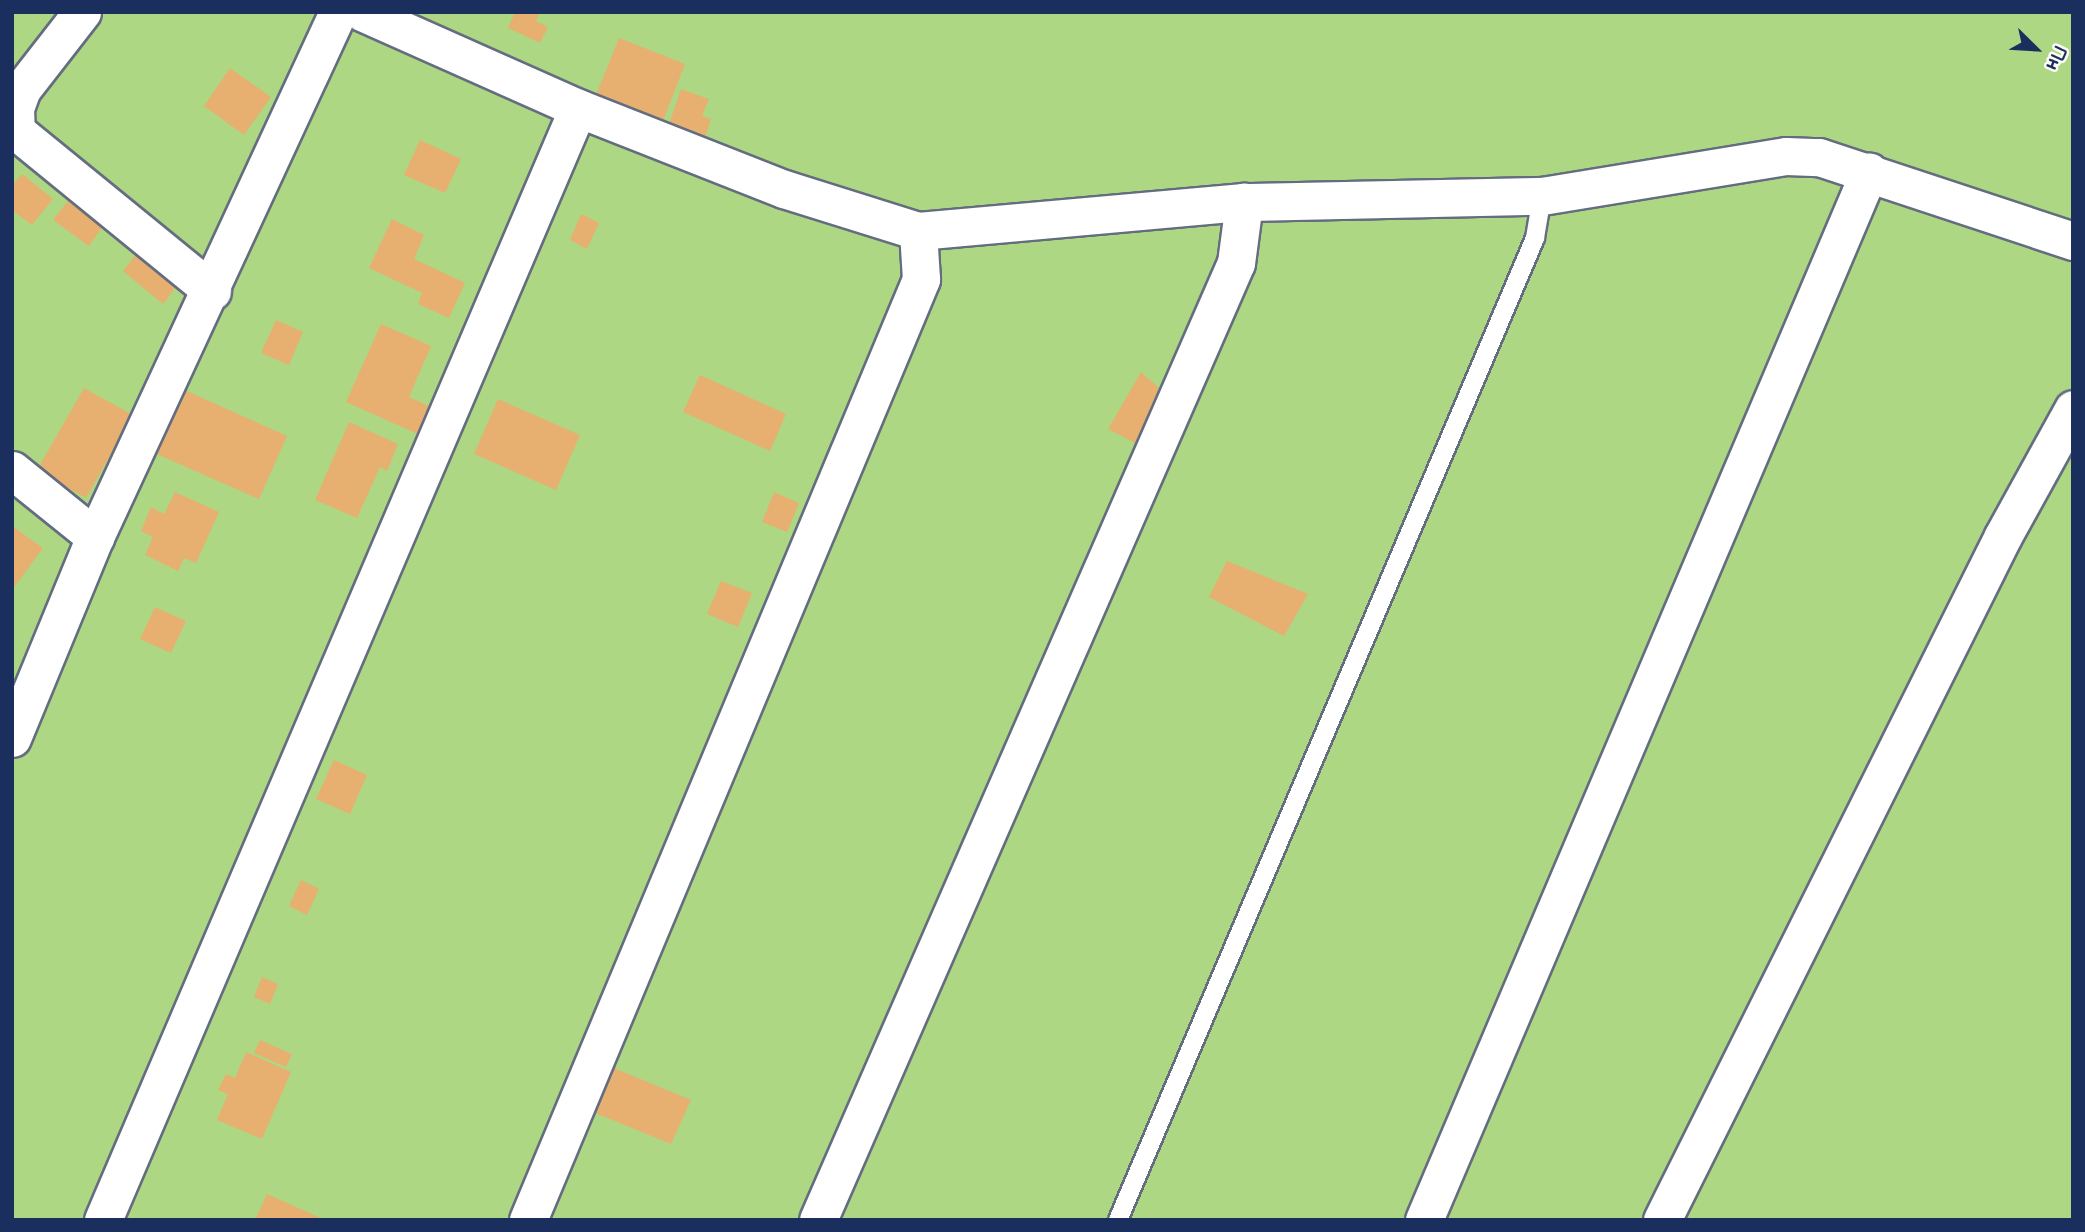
<!DOCTYPE html>
<meta charset="utf-8">
<style>
body{margin:0}
#map{position:relative;width:2085px;height:1232px;overflow:hidden;background:#ece1bf;font-family:"Balsamiq Sans",sans-serif}
div>[style]{position:absolute}
.green>*{inset:0;background:#add782}
.building>*{inset:0;background:#e7b070}
.roads{filter:drop-shadow(2px 0 #646d80) drop-shadow(-2px 0 #646d80) drop-shadow(0 2px #646d80) drop-shadow(0 -2px #646d80)}
.service>*{height:18px;margin:-9px;padding:0 9px;transform-origin:9px;border-radius:9px;background:#fff}
.minor>*{height:37px;margin:-18.5px;padding:0 18.5px;transform-origin:18.5px;border-radius:18.5px;background:#fff}
span{translate:-50% -50%;white-space:nowrap;text-align:center;line-height:1.15;-webkit-text-stroke:5px #fdfcf7;paint-order:stroke}
.frame{position:absolute;inset:0;border:14px solid #1b2f5e;pointer-events:none}
.north{position:absolute;left:2001px;top:14px;width:70px;height:70px;-webkit-text-stroke:5px #fdfcf7;paint-order:stroke;rotate:114deg;font-size:19px;font-weight:700;line-height:28px;text-align:center;color:#1b2f5e}
.north::after{content:'';display:block;margin:auto;width:24px;height:32px;background:#1b2f5e;clip-path:polygon(50% 0,100% 100%,50% 72%,0 100%)}
</style>
<div id="map">
<div class="green">
<i style="clip-path:polygon(12px 12px,2073px 12px,2073px 1220px,12px 1220px)"></i>
</div>
<div class="building">
<i style="clip-path:polygon(515px 12px,540px 12px,536px 21px,548px 27px,540px 43px,508px 28px)"></i>
<i style="clip-path:polygon(619px 38px,685px 64px,663px 121px,596px 95px)"></i>
<i style="clip-path:polygon(230px 68px,271px 97px,244px 135px,204px 106px)"></i>
<i style="clip-path:polygon(681px 89px,709px 99px,702px 116px,711px 119px,704px 140px,668px 127px)"></i>
<i style="clip-path:polygon(420px 140px,461px 159px,445px 193px,404px 175px)"></i>
<i style="clip-path:polygon(22px 174px,53px 199px,32px 225px,12px 210px,12px 186px)"></i>
<i style="clip-path:polygon(68px 201px,103px 226px,89px 246px,53px 220px)"></i>
<i style="clip-path:polygon(581px 214px,599px 223px,587px 249px,570px 240px)"></i>
<i style="clip-path:polygon(392px 219px,424px 235px,414px 259px,465px 283px,449px 318px,418px 304px,422px 293px,369px 268px)"></i>
<i style="clip-path:polygon(139px 251px,179px 283px,163px 304px,123px 271px)"></i>
<i style="clip-path:polygon(276px 320px,303px 332px,289px 365px,261px 353px)"></i>
<i style="clip-path:polygon(381px 324px,431px 346px,409px 397px,433px 408px,420px 435px,346px 402px)"></i>
<i style="clip-path:polygon(1141px 372px,1159px 388px,1137px 444px,1108px 429px)"></i>
<i style="clip-path:polygon(700px 375px,786px 414px,770px 451px,683px 412px)"></i>
<i style="clip-path:polygon(84px 388px,133px 415px,86px 498px,37px 470px)"></i>
<i style="clip-path:polygon(182px 389px,287px 436px,259px 499px,154px 453px)"></i>
<i style="clip-path:polygon(498px 399px,580px 435px,556px 490px,474px 454px)"></i>
<i style="clip-path:polygon(349px 422px,398px 444px,387px 471px,380px 467px,357px 518px,315px 500px)"></i>
<i style="clip-path:polygon(175px 492px,219px 512px,196px 563px,184px 558px,178px 571px,145px 555px,153px 537px,141px 531px,151px 507px,164px 514px)"></i>
<i style="clip-path:polygon(774px 492px,799px 503px,787px 532px,762px 522px)"></i>
<i style="clip-path:polygon(12px 526px,43px 548px,12px 590px)"></i>
<i style="clip-path:polygon(1227px 561px,1308px 594px,1284px 636px,1209px 597px)"></i>
<i style="clip-path:polygon(721px 581px,752px 593px,738px 627px,707px 614px)"></i>
<i style="clip-path:polygon(155px 607px,186px 621px,171px 653px,140px 639px)"></i>
<i style="clip-path:polygon(334px 760px,367px 775px,350px 814px,316px 799px)"></i>
<i style="clip-path:polygon(301px 880px,319px 889px,307px 915px,289px 906px)"></i>
<i style="clip-path:polygon(262px 977px,278px 984px,270px 1004px,254px 997px)"></i>
<i style="clip-path:polygon(260px 1040px,292px 1054px,286px 1067px,254px 1053px)"></i>
<i style="clip-path:polygon(246px 1052px,291px 1072px,262px 1139px,217px 1120px,228px 1094px,218px 1090px,226px 1074px,235px 1078px)"></i>
<i style="clip-path:polygon(609px 1066px,691px 1100px,671px 1144px,588px 1110px)"></i>
<i style="clip-path:polygon(267px 1194px,325px 1220px,255px 1220px)"></i>
</div>
<div class="roads">
<div class="service">
<i style="left:1118px;top:1220px;width:1067px;rotate:-66.99deg"></i>
<i style="left:1535px;top:238px;width:43px;rotate:-80.5deg"></i>
</div>
<div class="minor">
<i style="left:82px;top:12px;width:98px;rotate:127.9deg"></i>
<i style="left:22px;top:89px;width:20px;rotate:110deg"></i>
<i style="left:15px;top:108px;width:23px;rotate:88deg"></i>
<i style="left:16px;top:131px;width:253px;rotate:39.2deg"></i>
<i style="left:362px;top:12px;width:236px;rotate:24deg"></i>
<i style="left:578px;top:108px;width:221px;rotate:21.5deg"></i>
<i style="left:784px;top:189px;width:140px;rotate:17.4deg"></i>
<i style="left:918px;top:231px;width:327px;rotate:-5.1deg"></i>
<i style="left:1244px;top:202px;width:298px;rotate:-1.2deg"></i>
<i style="left:1542px;top:196px;width:247px;rotate:-9.3deg"></i>
<i style="left:1786px;top:156px;width:33px;rotate:2deg"></i>
<i style="left:1819px;top:157px;width:268px;rotate:18.3deg"></i>
<i style="left:12px;top:470px;width:107px;rotate:38.9deg"></i>
<i style="left:12px;top:738px;width:217px;rotate:-67.6deg"></i>
<i style="left:95px;top:537px;width:579px;rotate:-65.16deg"></i>
<i style="left:103px;top:1220px;width:1209px;rotate:-66.87deg"></i>
<i style="left:528px;top:1220px;width:1020px;rotate:-67.33deg"></i>
<i style="left:921px;top:279px;width:48px;rotate:-93.6deg"></i>
<i style="left:818px;top:1220px;width:1044px;rotate:-66.41deg"></i>
<i style="left:1236px;top:263px;width:62px;rotate:-82.5deg"></i>
<i style="left:1424px;top:1220px;width:1139px;rotate:-66.99deg"></i>
<i style="left:1662px;top:1220px;width:764px;rotate:-63.5deg"></i>
<i style="left:2003px;top:536px;width:145px;rotate:-61.1deg"></i>
</div>
</div>
<div class="frame"></div>
<div class="north">Пн</div>
</div>
